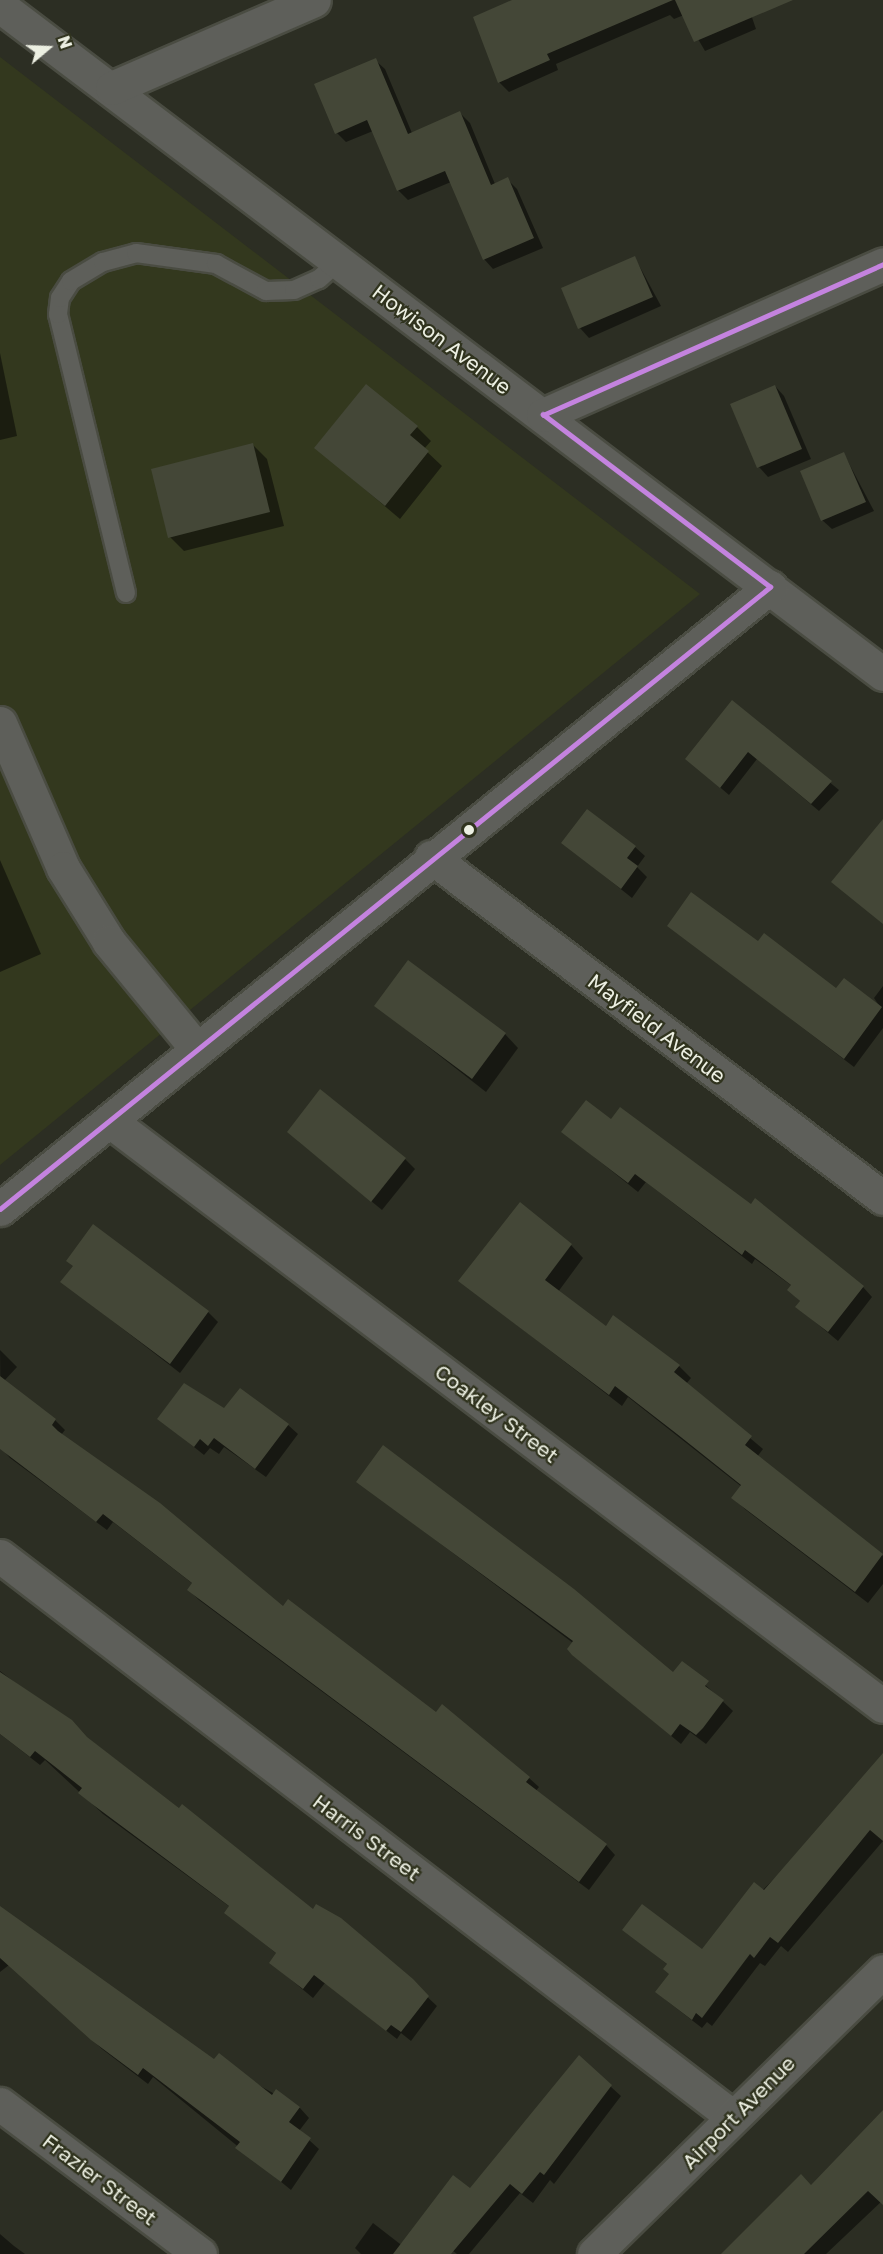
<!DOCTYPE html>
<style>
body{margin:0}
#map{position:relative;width:883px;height:2254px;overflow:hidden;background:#2c2e23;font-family:"Golos Text",sans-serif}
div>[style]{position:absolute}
.built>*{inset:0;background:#33381e}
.shadow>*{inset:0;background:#0007}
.building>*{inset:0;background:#444737}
.roads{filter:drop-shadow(2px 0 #4a4c42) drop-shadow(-2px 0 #4a4c42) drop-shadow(0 2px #4a4c42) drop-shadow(0 -2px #4a4c42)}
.lane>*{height:18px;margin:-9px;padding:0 9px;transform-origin:9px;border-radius:9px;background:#5e5f5a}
.street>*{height:33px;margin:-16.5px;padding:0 16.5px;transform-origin:16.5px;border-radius:16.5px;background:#5e5f5a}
.bus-1>*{height:4.5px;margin:-2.25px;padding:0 2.25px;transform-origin:2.25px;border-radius:2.25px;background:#c483df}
.dots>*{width:16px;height:16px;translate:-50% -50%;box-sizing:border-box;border:3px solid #30331e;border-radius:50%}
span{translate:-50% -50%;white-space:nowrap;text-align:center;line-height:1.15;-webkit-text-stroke:4.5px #30331e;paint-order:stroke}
.street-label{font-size:21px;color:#ecefe2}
.north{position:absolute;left:18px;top:18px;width:60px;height:60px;-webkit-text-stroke:4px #30331e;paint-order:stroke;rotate:71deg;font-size:16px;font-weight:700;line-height:24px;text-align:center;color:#ecefe2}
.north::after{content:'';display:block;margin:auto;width:21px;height:27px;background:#ecefe2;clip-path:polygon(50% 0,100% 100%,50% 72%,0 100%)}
</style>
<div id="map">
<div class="built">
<i style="clip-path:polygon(0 57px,700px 594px,0 1165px)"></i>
</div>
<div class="shadow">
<i style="clip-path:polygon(522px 0,746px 0,756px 29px,705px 51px,684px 15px,674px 19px,670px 15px,556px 64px,558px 70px,509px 92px,499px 82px)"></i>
<i style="clip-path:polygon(375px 60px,385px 69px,412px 133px,460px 113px,470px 123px,495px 184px,507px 179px,517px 189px,543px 248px,493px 269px,484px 259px,451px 182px,408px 200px,398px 190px,373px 131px,346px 142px,337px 133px)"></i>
<i style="clip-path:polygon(635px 258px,661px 306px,589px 338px,580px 328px)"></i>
<i style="clip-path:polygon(0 353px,17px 436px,0 440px)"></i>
<i style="clip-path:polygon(775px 386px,784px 396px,811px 459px,768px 477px,759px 467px)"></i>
<i style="clip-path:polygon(417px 427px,431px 441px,424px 449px,442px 466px,400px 519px,316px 448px)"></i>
<i style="clip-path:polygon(253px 445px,267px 459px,284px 526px,184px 551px,170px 537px)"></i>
<i style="clip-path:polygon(844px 454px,874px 511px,832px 529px,822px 520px)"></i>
<i style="clip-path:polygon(732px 702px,839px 790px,819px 811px,757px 759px,729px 795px,687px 759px)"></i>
<i style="clip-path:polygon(563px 843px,635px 847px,645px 856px,637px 867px,647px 877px,632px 898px)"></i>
<i style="clip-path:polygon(0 860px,41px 954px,0 972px)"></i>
<i style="clip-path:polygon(669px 926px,759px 943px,836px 990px,880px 1007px,874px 998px,883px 986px,883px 1028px,854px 1067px)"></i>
<i style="clip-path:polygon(376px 1006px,505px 1034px,518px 1048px,486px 1092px)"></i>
<i style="clip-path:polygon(611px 1121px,863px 1287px,872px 1297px,838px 1341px,797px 1307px,801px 1302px,789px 1290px,792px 1286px,755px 1259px,752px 1264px,646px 1182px,638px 1192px,563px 1132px)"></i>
<i style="clip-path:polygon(298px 1141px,405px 1159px,415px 1169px,382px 1210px)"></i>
<i style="clip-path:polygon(571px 1245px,583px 1258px,558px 1292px,606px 1328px,679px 1366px,691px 1378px,686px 1384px,763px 1449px,757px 1457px,883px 1556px,883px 1584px,868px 1603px,746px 1510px,733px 1498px,742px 1487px,628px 1397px,622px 1406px,460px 1281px)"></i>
<i style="clip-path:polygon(62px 1282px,208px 1312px,218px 1322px,180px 1373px)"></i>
<i style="clip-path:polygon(0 1350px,17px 1367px,4px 1381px,55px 1420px,65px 1430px,61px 1435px,284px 1608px,529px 1778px,539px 1787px,535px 1792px,606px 1845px,615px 1855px,589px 1890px,199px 1600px,189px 1590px,193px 1584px,113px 1522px,107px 1530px,10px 1458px,1px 1448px)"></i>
<i style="clip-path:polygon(225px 1410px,288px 1425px,298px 1434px,266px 1477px,224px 1447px,219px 1454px,210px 1448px,204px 1455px,159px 1419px)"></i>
<i style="clip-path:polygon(358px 1482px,674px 1674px,682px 1663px,733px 1711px,706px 1744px,690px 1732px,681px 1744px,578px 1659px,573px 1643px)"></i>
<i style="clip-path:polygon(0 1671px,313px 1911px,317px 1906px,364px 1938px,437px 2006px,411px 2041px,401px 2033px,397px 2039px,325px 1983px,313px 1998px,271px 1963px,277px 1954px,226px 1913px,230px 1907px,103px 1814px,45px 1760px,40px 1765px,0 1734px)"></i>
<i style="clip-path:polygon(883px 1769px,883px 1841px,788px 1952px,781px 1946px,765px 1966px,760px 1963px,712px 2026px,707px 2022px,702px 2028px,667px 2001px,657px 1992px,671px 1974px,668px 1965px,624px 1930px,702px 1951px)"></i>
<i style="clip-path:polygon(0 1907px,215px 2061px,300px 2108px,309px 2118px,299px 2131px,319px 2149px,291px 2190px,153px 2077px,148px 2084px,102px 2049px,9px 1965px,0 1972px)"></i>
<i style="clip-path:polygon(579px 2058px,621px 2096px,554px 2184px,550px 2180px,533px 2203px,520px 2193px,469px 2254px,457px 2254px,428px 2232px,470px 2190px)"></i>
<i style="clip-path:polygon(883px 2111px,883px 2200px,826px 2254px,724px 2254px,812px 2187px)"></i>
<i style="clip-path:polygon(373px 2223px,413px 2254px,361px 2254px,355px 2248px)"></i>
<i style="clip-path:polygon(0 2234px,14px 2246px,25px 2254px,0 2254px)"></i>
</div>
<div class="building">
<i style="clip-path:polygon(512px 0,673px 0,547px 54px,550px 60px,498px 83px,473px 17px)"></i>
<i style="clip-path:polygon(675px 0,793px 0,694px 42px)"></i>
<i style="clip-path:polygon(376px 58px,408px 134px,460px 111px,491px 185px,508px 177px,534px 238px,483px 260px,445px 171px,397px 191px,367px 120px,335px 134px,314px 84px)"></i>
<i style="clip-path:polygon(635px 256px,653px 297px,578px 329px,561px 288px)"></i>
<i style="clip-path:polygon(366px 384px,418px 426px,410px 435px,429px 451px,385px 506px,314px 448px)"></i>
<i style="clip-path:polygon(775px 385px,802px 449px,757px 468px,730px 404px)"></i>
<i style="clip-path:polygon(253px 443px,270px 512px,168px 538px,151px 469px)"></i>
<i style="clip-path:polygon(844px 452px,866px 502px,821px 521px,800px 471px)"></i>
<i style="clip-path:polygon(732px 700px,832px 781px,811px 804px,748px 752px,720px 788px,685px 759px)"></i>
<i style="clip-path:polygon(587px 809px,636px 846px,627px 858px,638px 866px,621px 889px,561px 843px)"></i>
<i style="clip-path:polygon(883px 819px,883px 924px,831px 882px)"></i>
<i style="clip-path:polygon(691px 892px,758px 941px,764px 933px,836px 988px,844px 978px,882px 1007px,844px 1059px,667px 926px)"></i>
<i style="clip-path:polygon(408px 960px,506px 1033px,472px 1079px,374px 1006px)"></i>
<i style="clip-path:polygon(320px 1089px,406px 1158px,371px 1202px,287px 1132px)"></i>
<i style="clip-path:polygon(586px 1100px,611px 1119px,620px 1107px,751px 1204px,755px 1198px,864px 1286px,828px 1332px,795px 1307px,800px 1301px,787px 1290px,791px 1285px,745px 1250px,742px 1255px,635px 1174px,628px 1183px,561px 1132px)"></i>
<i style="clip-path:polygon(520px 1202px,572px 1244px,545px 1280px,606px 1326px,613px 1315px,680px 1365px,674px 1372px,752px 1436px,745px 1445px,883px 1554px,855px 1592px,731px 1498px,741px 1485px,677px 1434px,615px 1386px,609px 1395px,458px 1281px)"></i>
<i style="clip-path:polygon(93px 1224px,209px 1311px,170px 1364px,60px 1282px,73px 1266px,66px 1261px)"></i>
<i style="clip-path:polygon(0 1376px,56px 1419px,52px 1425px,58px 1431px,160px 1503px,283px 1606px,288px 1599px,436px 1712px,442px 1704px,530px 1777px,526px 1782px,607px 1844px,579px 1882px,187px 1590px,192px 1583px,103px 1514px,96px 1522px,0 1449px)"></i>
<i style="clip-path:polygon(184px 1383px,224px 1408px,240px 1388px,289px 1424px,255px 1469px,214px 1438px,208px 1446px,200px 1439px,194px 1447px,157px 1419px)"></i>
<i style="clip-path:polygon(383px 1445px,574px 1589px,673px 1672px,682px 1661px,709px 1681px,705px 1686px,724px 1700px,703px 1728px,696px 1735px,680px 1724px,671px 1736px,572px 1655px,567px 1649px,573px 1641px,356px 1482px)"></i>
<i style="clip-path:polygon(0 1672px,72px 1720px,87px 1737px,179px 1808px,182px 1804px,313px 1909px,316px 1904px,341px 1918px,413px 1979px,429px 1996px,401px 2032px,391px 2025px,386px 2031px,314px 1975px,303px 1989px,269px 1963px,276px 1953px,224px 1913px,229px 1906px,92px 1804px,78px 1793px,82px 1788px,35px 1751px,30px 1757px,0 1734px)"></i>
<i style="clip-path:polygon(883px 1753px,883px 1841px,870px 1830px,778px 1943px,770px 1937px,754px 1958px,750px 1954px,702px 2018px,696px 2013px,692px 2020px,655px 1992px,669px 1974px,663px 1969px,667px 1964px,622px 1930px,642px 1904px,702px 1949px,754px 1882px,764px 1890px)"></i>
<i style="clip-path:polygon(0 1906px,214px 2059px,219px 2053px,272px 2095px,276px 2089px,300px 2107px,289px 2122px,311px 2138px,281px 2182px,235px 2148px,240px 2142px,143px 2068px,138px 2075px,91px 2040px,0 1958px)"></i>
<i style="clip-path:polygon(579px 2055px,612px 2085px,544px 2175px,540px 2172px,522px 2194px,510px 2184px,451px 2254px,393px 2254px,453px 2175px,470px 2188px)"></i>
<i style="clip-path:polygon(883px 2110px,883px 2205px,868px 2191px,804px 2254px,721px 2254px,801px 2174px,811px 2185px)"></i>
</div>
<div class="roads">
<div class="lane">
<i style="left:126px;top:593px;width:287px;rotate:-103.7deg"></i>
<i style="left:58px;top:314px;width:16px;rotate:-83deg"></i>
<i style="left:60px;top:298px;width:20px;rotate:-57deg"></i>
<i style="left:71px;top:281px;width:37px;rotate:-31deg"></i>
<i style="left:103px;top:262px;width:34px;rotate:-15deg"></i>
<i style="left:136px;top:253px;width:81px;rotate:7.8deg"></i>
<i style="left:216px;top:264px;width:57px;rotate:28.4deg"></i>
<i style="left:266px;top:291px;width:28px;rotate:-2deg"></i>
<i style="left:294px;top:290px;width:27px;rotate:-24deg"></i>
<i style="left:319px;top:279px;width:27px;rotate:-42deg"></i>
</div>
<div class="street">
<i style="left:0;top:6px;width:1107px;rotate:37.11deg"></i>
<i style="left:112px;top:88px;width:220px;rotate:-23.5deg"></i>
<i style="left:543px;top:415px;width:372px;rotate:-23.9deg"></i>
<i style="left:0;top:723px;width:158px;rotate:66.5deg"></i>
<i style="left:63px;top:868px;width:87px;rotate:58.1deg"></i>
<i style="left:109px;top:942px;width:139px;rotate:50.6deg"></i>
<i style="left:431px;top:857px;width:566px;rotate:37.03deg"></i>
<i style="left:110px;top:1121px;width:969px;rotate:37.12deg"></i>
<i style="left:0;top:1209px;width:990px;rotate:-38.93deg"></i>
<i style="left:0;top:1556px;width:923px;rotate:37.43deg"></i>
<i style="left:0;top:2104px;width:250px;rotate:36.9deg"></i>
<i style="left:594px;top:2254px;width:404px;rotate:-44.4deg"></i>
</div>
</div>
<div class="bus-1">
<i style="left:0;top:1209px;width:990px;rotate:-38.93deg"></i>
<i style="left:770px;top:587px;width:285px;rotate:-142.8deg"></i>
<i style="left:543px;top:415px;width:372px;rotate:-23.9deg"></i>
</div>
<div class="dots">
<i style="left:469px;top:830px;background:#ecefe2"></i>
</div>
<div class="street-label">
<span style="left:442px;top:339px;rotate:37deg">Howison Avenue</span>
<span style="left:657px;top:1028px;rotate:37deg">Mayfield Avenue</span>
<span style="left:497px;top:1413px;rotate:37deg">Coakley Street</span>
<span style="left:367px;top:1837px;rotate:37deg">Harris Street</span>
<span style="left:738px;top:2112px;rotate:-45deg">Airport Avenue</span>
<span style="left:100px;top:2179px;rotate:37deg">Frazier Street</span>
</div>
<div class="north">N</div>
</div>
